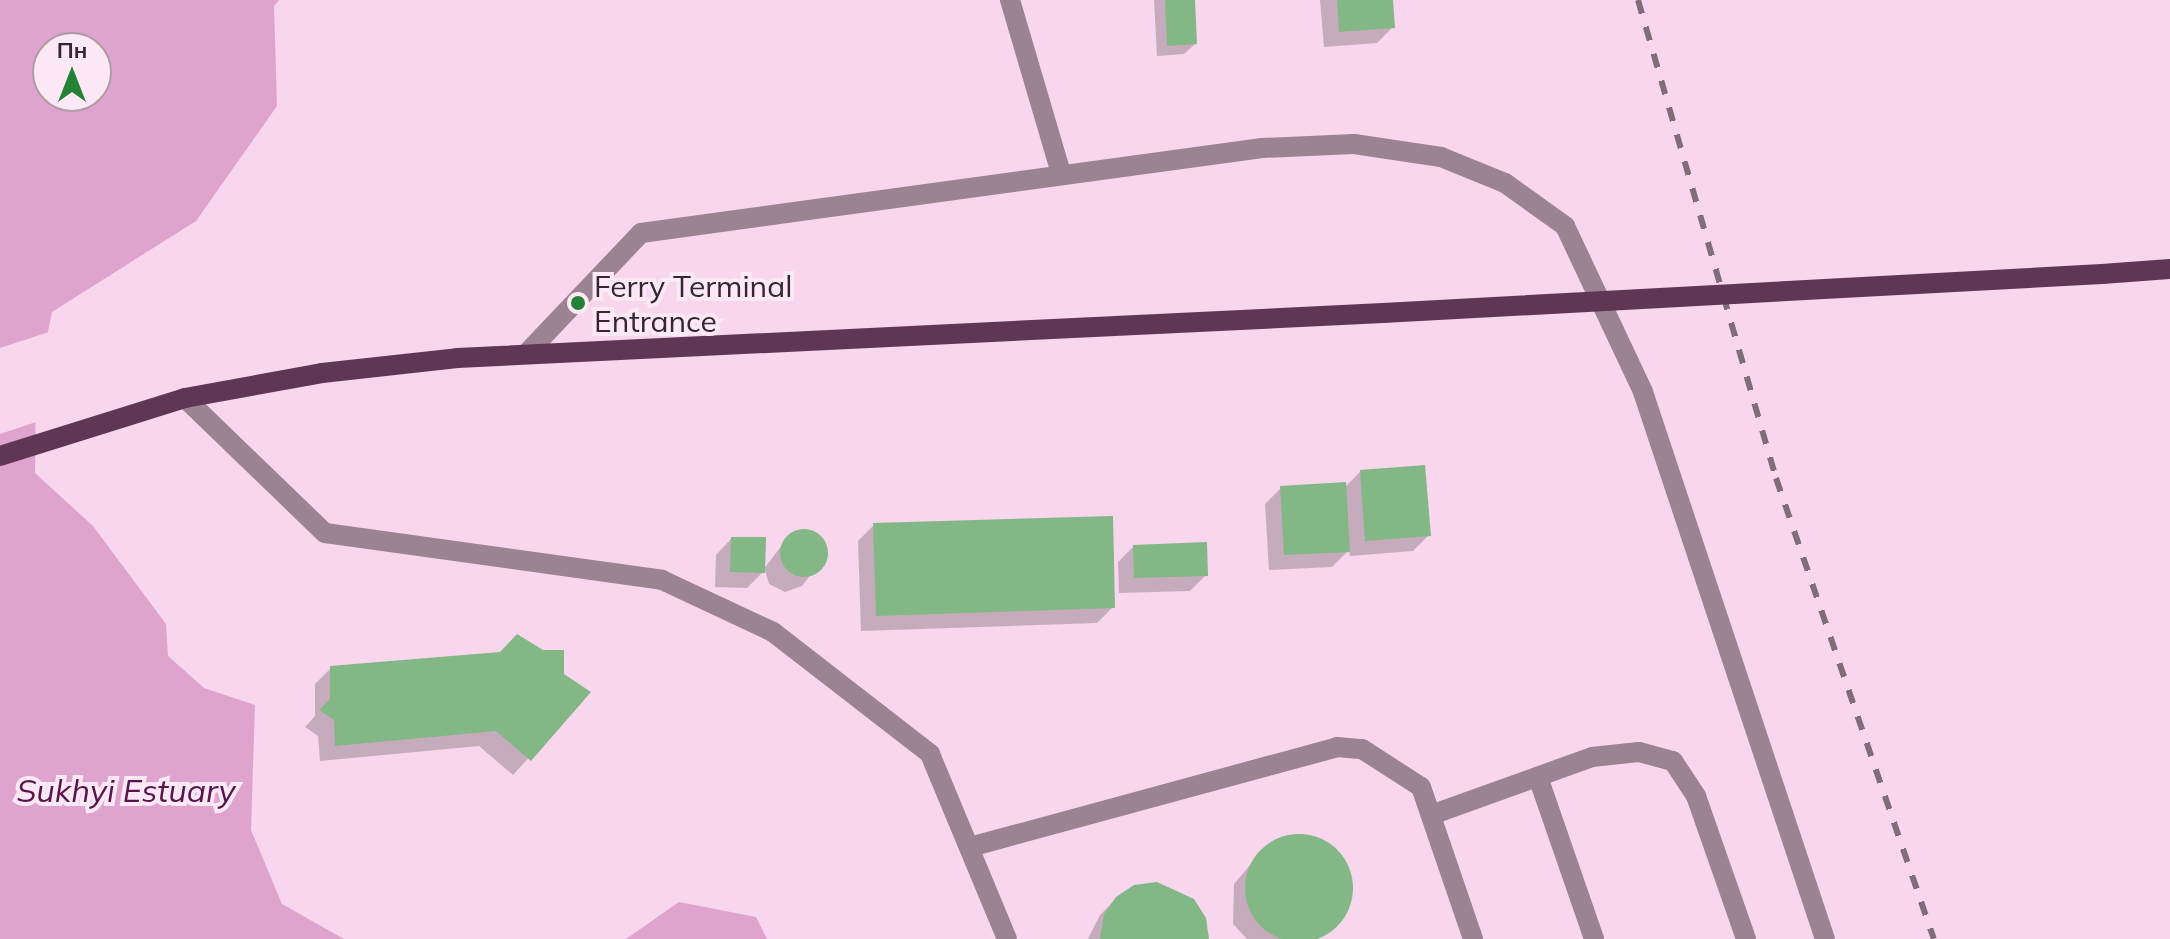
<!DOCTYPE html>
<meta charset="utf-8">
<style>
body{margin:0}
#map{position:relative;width:2170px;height:939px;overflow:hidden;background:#f8d6ed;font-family:Mulish,sans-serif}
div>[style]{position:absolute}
.water>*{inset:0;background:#dfa4ce}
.pier>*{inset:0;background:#f8d6ed}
.shadow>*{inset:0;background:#0003}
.building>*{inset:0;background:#83b786}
.round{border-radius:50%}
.minor>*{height:20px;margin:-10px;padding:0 10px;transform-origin:10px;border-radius:10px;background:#9c8394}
.major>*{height:20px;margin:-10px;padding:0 10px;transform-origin:10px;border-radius:10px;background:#603655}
.rail>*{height:6px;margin-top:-3px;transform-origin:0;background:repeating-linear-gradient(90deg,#816c7a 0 14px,transparent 0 28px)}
.major-bridge>*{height:20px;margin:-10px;padding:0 10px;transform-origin:10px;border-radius:10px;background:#603655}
.dots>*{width:22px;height:22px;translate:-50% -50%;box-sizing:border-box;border:4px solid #fde8f6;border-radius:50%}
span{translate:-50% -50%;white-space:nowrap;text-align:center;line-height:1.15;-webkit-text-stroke:8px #fde8f6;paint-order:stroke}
.poi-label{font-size:30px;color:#342730}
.left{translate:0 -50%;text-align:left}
.water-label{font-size:32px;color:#59154b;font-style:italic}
.north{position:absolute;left:32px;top:32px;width:80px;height:80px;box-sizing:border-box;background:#fde8f6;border:2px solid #ad9ba7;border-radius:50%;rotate:0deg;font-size:22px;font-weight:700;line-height:32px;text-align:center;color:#342730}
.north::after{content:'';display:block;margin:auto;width:28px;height:36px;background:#238235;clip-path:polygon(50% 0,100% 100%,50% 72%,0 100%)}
</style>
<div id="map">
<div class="water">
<i style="clip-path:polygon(evenodd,0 0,279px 0,274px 6px,277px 106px,196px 221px,52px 312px,36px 389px,35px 473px,93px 526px,166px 624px,168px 656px,204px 688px,255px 705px,251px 830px,282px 904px,344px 939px,0 939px,0 0,48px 48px,96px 48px,96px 96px,48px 96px,48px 48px)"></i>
<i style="clip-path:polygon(679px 902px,756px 917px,767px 939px,626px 939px)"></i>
</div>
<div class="pier">
<i style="clip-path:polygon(52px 331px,40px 389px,39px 421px,0 434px,0 348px)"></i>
</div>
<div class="shadow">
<i style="clip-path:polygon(1154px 0,1193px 0,1195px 44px,1184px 54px,1157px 56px)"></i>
<i style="clip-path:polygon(1320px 0,1391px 0,1393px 27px,1377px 43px,1324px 47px)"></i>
<i style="clip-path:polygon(1360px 472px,1429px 535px,1413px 551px,1350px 556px,1349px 550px,1332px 567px,1269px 570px,1265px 504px,1281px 488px,1344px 488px)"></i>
<i style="clip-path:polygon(874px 525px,1113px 607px,1097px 623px,861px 631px,858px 541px)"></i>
<i style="clip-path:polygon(805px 530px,821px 538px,826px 555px,802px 586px,785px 592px,769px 584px,765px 570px,747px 588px,715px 587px,716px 555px,731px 539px,763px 570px,789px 536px)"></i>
<i style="clip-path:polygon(1134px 546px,1206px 575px,1190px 591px,1119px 593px,1118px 562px)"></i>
<i style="clip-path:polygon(331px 668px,562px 675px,588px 693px,513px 775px,479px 746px,320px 761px,318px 736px,305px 727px,315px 716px,315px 684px)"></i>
<i style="clip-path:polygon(1280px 839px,1321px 840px,1338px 852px,1349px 870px,1348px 911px,1318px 939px,1247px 939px,1233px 924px,1234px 884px,1262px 851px)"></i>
<i style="clip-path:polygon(1157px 884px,1192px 900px,1207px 939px,1088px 939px,1100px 915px,1117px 898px)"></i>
</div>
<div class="building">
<i style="clip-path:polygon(1165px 0,1195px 0,1197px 44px,1167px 46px)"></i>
<i style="clip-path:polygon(1337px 0,1393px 0,1395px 28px,1339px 32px)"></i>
<i style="clip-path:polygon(1425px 465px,1431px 536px,1365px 541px,1360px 470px)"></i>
<i style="clip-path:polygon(1346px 482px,1350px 552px,1284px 555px,1280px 486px)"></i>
<i style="clip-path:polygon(1113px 516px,1115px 608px,876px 616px,873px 523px)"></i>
<i class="round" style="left:780px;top:529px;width:48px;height:48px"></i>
<i style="clip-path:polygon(731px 537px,766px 537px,765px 573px,730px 572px)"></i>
<i style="clip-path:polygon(1207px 542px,1208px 576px,1134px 578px,1133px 545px)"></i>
<i style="clip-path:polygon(517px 634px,543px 650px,564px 650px,564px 674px,591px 692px,531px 761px,496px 731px,335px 746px,334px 720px,319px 710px,330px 699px,330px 666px,500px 652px)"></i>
<i class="round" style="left:1245px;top:834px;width:108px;height:108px"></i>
<i style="clip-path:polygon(1157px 882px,1194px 899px,1206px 918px,1209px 939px,1100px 939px,1104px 914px,1116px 897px,1134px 885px)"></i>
</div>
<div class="minor">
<i style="left:1010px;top:0;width:180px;rotate:73.6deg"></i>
<i style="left:528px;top:352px;width:164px;rotate:-46.5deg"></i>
<i style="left:641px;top:233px;width:627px;rotate:-7.79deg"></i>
<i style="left:1262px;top:148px;width:92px;rotate:-2.5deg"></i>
<i style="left:1354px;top:144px;width:88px;rotate:8.5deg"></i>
<i style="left:1441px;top:157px;width:69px;rotate:22.1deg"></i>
<i style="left:1505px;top:183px;width:74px;rotate:35.6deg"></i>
<i style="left:1565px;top:226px;width:183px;rotate:64.8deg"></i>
<i style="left:1643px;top:392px;width:576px;rotate:71.6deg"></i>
<i style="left:185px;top:398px;width:194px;rotate:44deg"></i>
<i style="left:325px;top:533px;width:340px;rotate:7.9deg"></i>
<i style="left:662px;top:580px;width:123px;rotate:25.1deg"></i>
<i style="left:773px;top:632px;width:199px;rotate:37.8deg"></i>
<i style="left:930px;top:754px;width:200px;rotate:67.4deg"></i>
<i style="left:1538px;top:777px;width:171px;rotate:70.9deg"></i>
<i style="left:1431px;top:815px;width:171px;rotate:-19.8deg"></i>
<i style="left:1592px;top:757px;width:47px;rotate:-6.1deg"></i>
<i style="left:1639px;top:752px;width:35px;rotate:15deg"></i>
<i style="left:1673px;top:761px;width:42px;rotate:56.7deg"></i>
<i style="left:1696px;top:796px;width:151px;rotate:70.7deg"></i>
<i style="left:970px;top:847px;width:380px;rotate:-15.2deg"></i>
<i style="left:1337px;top:747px;width:25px;rotate:5deg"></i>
<i style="left:1362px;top:749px;width:70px;rotate:32.8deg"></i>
<i style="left:1421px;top:787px;width:161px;rotate:71.1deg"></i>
</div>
<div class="major">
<i style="left:2102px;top:274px;width:68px;rotate:-4.2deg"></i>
<i style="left:0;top:456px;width:194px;rotate:-17.4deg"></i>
<i style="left:185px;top:398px;width:139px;rotate:-10.3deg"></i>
<i style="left:322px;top:373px;width:136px;rotate:-6.3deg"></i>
<i style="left:457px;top:358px;width:927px;rotate:-2.78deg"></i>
</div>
<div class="rail">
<i style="left:1638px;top:0;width:498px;rotate:73.9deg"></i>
<i style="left:1776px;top:478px;width:487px;rotate:71.1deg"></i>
</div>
<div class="major-bridge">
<i style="left:1383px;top:313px;width:720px;rotate:-3.1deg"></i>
</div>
<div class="dots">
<i style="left:578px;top:303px;background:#238235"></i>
</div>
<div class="poi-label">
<span class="left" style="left:594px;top:303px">Ferry Terminal<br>Entrance</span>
</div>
<div class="water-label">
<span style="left:126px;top:790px">Sukhyi Estuary</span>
</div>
<div class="north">Пн</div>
</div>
